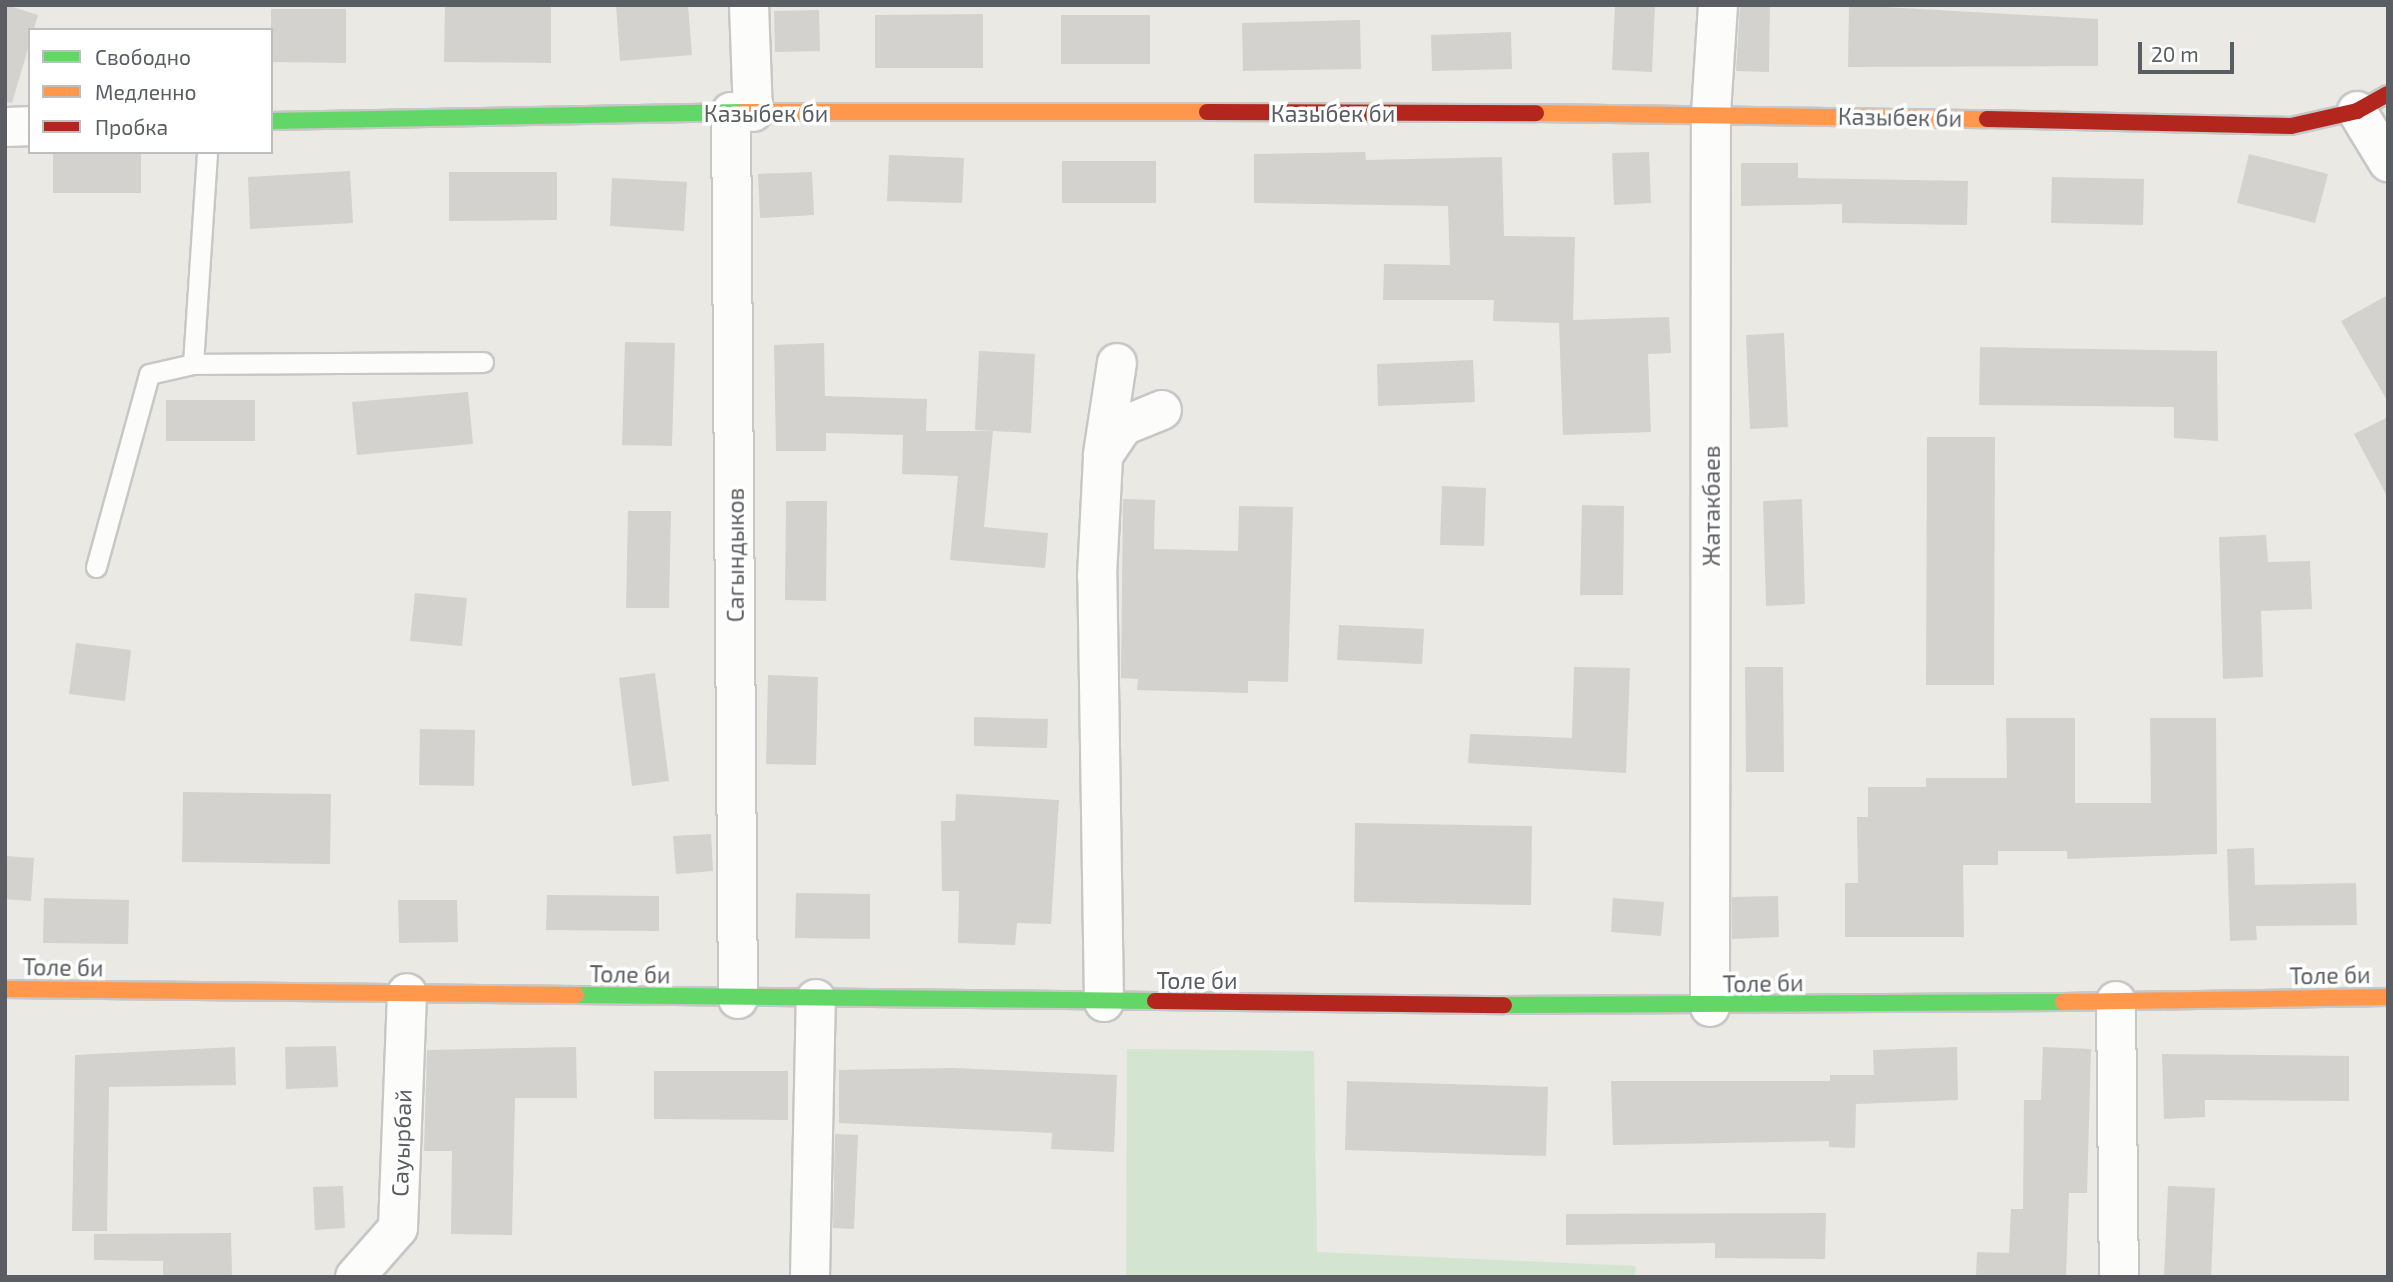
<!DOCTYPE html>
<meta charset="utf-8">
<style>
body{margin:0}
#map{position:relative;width:2393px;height:1282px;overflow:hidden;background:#eae9e4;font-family:"Exo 2",sans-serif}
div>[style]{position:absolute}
.green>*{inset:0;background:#d3e5d1}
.building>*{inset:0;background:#d3d2cf}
.roads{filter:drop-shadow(2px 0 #c6c7c6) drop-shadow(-2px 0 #c6c7c6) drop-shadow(0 2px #c6c7c6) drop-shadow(0 -2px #c6c7c6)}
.lane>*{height:19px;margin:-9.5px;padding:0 9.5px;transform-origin:9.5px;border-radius:9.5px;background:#fcfcfb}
.street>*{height:38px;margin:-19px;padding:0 19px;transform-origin:19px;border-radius:19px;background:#fcfcfb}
.fast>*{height:16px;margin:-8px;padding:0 8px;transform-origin:8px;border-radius:8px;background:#63d668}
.slow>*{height:16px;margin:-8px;padding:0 8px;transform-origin:8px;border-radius:8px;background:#ff974d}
.jam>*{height:16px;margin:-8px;padding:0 8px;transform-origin:8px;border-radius:8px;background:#b3261e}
span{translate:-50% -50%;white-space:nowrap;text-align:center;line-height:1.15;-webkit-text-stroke:7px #fff;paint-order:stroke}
.street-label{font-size:23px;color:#5a5d61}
.frame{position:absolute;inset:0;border:7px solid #5a5d61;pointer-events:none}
.legend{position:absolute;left:28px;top:28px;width:245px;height:126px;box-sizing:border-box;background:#fff;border:2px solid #bdbec0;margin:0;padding:9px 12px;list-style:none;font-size:21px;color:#5a5d61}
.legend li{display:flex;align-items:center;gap:14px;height:35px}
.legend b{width:35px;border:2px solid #bdbec0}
.scale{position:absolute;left:2138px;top:42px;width:96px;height:32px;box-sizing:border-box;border:4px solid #5a5d61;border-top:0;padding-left:9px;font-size:21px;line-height:24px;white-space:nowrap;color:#5a5d61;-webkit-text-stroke:5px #fff;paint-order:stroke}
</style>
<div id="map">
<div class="green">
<i style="clip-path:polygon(1127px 1049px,1314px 1051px,1317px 1252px,1636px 1266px,1635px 1277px,1126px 1277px)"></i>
</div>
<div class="building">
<i style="clip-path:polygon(7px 5px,38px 15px,12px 103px,5px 102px)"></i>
<i style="clip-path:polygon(445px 5px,551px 6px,551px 63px,444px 62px)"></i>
<i style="clip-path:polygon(616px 5px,688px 5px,692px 55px,620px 61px)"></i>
<i style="clip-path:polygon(1615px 5px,1655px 5px,1652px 72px,1612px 70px)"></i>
<i style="clip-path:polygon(1740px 5px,1770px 5px,1769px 72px,1736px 71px)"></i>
<i style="clip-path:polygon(1849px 5px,2098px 19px,2098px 66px,1848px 67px)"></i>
<i style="clip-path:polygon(271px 9px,346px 9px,346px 63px,271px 62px)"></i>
<i style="clip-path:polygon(819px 10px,820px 51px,775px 52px,774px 11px)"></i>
<i style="clip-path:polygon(983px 14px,983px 68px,875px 68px,875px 15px)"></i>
<i style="clip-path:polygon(1061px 15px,1150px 15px,1150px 64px,1061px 64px)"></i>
<i style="clip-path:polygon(1360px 20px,1361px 69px,1243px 71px,1242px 23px)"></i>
<i style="clip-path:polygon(1511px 32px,1512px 69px,1432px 71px,1431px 35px)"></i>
<i style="clip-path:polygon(1365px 152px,1366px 160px,1502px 157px,1504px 236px,1575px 237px,1573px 320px,1669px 317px,1671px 353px,1648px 354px,1651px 432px,1563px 435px,1559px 323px,1493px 321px,1494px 300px,1383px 300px,1384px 264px,1450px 265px,1448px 206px,1254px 203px,1254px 154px)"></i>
<i style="clip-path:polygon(1649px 152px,1651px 203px,1614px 205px,1612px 153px)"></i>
<i style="clip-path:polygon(53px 153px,141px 153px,141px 193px,53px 193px)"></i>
<i style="clip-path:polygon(2249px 154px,2328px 174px,2315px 223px,2237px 203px)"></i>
<i style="clip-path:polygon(889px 155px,964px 158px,962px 203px,887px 201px)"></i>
<i style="clip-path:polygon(1062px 161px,1156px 161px,1156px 203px,1062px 203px)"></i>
<i style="clip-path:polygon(1741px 163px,1798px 163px,1798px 178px,1968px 181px,1967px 225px,1842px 223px,1842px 204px,1741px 206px)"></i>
<i style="clip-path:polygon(350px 171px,353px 223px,250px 229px,248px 177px)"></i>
<i style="clip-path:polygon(449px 172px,557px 172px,557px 220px,449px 221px)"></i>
<i style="clip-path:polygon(812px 172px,814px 215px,760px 218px,758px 174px)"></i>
<i style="clip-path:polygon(2052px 177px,2144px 179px,2143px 225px,2051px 223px)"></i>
<i style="clip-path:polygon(612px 178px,687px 182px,684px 231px,610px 226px)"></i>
<i style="clip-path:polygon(2388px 295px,2388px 402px,2341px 321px)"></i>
<i style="clip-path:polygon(1784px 333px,1788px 427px,1750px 429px,1746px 335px)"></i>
<i style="clip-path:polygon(625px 342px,675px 343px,672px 446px,622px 445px)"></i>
<i style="clip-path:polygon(824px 343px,825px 396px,927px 399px,926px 431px,993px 431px,984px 527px,1048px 533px,1045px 568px,950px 560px,958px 476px,902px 474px,903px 435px,826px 433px,826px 451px,776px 451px,774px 345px)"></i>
<i style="clip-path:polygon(1980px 347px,2217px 351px,2218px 441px,2174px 438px,2174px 407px,1979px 405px)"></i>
<i style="clip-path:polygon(979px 351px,1035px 354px,1031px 433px,975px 430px)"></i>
<i style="clip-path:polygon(1473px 360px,1475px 402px,1378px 406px,1377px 364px)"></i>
<i style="clip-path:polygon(468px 392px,473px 444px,357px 455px,352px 402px)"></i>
<i style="clip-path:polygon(166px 400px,255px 400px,255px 441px,166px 441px)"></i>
<i style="clip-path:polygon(2388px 417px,2388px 498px,2354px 434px)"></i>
<i style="clip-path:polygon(1927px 437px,1995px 437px,1994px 685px,1926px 685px)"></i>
<i style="clip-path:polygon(1442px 486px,1486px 488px,1484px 546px,1440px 545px)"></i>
<i style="clip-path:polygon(1123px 499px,1155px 500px,1154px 549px,1238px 551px,1239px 506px,1293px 507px,1288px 682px,1248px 681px,1248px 693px,1137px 690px,1138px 679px,1121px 678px)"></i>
<i style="clip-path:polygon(1802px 499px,1805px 604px,1766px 606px,1763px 501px)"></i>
<i style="clip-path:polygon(786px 501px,827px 501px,826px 601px,785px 600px)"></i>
<i style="clip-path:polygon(1582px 505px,1624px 506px,1623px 595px,1580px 595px)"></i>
<i style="clip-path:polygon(628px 511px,671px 511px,669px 608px,626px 608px)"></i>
<i style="clip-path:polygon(2266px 535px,2268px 562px,2310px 561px,2312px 609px,2261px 611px,2263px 677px,2223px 679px,2219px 537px)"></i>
<i style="clip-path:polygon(415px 593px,467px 598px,462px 646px,410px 641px)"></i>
<i style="clip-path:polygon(1339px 625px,1424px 629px,1422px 664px,1337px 660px)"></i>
<i style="clip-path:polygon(76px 643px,131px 650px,125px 701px,69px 694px)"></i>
<i style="clip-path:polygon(1574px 667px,1630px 668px,1626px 773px,1468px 763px,1470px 734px,1572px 738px)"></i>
<i style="clip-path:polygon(1745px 667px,1783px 667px,1784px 772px,1746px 772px)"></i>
<i style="clip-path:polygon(655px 673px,669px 781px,632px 786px,619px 678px)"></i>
<i style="clip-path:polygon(768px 675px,818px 677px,816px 765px,766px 764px)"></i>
<i style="clip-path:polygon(974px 717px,1048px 719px,1047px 748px,974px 746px)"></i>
<i style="clip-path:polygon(2006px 718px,2075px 718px,2075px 803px,2151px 803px,2150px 718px,2216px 718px,2217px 854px,2067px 859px,2067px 851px,1998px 851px,1998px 865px,1963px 865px,1964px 937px,1845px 937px,1845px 883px,1858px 883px,1857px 817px,1868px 817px,1868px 787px,1926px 787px,1926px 778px,2007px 778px)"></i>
<i style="clip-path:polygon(420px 729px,475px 730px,474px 786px,419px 785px)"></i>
<i style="clip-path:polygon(183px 792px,331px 794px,330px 864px,182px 862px)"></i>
<i style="clip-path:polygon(956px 794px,1059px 800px,1051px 924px,1017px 923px,1015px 945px,958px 943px,959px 891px,942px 891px,941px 821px,955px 821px)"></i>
<i style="clip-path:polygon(1355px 823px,1532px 826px,1531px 905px,1354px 902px)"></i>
<i style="clip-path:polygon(711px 834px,713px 871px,676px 874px,673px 836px)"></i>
<i style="clip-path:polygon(2254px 848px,2255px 885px,2356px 883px,2357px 925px,2256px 926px,2257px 940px,2230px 941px,2227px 849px)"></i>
<i style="clip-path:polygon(5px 856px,34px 858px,31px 901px,5px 899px)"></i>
<i style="clip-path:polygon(796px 893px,870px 894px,870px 939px,795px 938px)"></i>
<i style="clip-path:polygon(547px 895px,659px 896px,659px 931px,546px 930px)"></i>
<i style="clip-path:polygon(1778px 896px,1779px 937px,1732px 939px,1732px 897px)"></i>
<i style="clip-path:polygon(44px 898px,129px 900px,128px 944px,43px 943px)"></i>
<i style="clip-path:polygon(1613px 898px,1664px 902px,1661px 936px,1611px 932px)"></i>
<i style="clip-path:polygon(398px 900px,457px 900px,458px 942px,399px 943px)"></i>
<i style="clip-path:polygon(336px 1046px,338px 1087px,286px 1089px,285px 1047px)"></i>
<i style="clip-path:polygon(235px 1047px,236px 1085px,109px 1087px,107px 1231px,72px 1231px,75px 1055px)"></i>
<i style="clip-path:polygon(576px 1047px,577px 1098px,515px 1098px,512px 1235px,451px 1234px,452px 1151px,424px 1151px,427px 1050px)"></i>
<i style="clip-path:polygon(1957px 1047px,1958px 1100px,1856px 1104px,1855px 1148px,1829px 1147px,1829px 1141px,1613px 1145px,1611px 1081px,1830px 1081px,1830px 1075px,1874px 1075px,1873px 1050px)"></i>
<i style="clip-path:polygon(2043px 1047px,2091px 1049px,2087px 1193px,2069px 1193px,2066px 1277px,1976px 1277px,1977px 1252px,2009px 1253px,2011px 1209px,2023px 1209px,2024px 1100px,2041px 1100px)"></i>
<i style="clip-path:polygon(2162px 1054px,2349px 1056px,2349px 1101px,2205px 1100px,2205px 1117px,2164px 1119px)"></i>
<i style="clip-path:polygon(952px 1068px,1117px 1075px,1114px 1152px,1051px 1149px,1052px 1133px,839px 1123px,839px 1070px)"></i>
<i style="clip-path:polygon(654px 1071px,788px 1071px,788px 1120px,654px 1119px)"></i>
<i style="clip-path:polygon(1347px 1081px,1548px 1087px,1546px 1156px,1345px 1150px)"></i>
<i style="clip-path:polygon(835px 1134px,858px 1135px,854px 1229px,833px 1228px)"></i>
<i style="clip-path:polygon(343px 1186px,345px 1228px,315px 1230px,313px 1187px)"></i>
<i style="clip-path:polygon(2168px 1186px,2215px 1188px,2211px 1277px,2164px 1277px)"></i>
<i style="clip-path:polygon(1826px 1213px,1825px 1259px,1715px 1258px,1715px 1243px,1566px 1245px,1566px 1214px)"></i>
<i style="clip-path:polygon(231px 1233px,232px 1277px,163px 1277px,163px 1261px,94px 1260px,94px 1234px)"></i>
</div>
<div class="roads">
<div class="lane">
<i style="left:193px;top:364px;width:290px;rotate:-0.4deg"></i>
<i style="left:96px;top:567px;width:200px;rotate:-74.6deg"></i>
<i style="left:149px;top:374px;width:45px;rotate:-12.8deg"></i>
<i style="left:193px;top:364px;width:212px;rotate:-86.2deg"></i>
</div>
<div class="street">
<i style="left:749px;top:5px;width:107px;rotate:87.9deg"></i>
<i style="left:2357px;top:111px;width:60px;rotate:58.7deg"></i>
<i style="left:731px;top:112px;width:887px;rotate:89.55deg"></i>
<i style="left:5px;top:127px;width:25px;rotate:-2deg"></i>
<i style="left:1103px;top:454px;width:92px;rotate:-81.3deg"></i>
<i style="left:2116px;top:1001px;width:276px;rotate:89.4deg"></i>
<i style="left:1104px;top:1002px;width:426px;rotate:-90.9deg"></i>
<i style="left:1097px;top:576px;width:120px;rotate:-87.1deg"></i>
<i style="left:1103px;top:456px;width:36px;rotate:-56deg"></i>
<i style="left:1123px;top:426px;width:42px;rotate:-22.3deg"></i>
<i style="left:1710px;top:1007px;width:894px;rotate:-89.94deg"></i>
<i style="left:1711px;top:113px;width:108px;rotate:-86.3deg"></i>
<i style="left:355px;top:1277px;width:65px;rotate:-48.7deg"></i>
<i style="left:398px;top:1228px;width:235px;rotate:-87.8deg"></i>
<i style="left:810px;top:1277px;width:278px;rotate:-88.8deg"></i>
</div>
<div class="fast">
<i style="left:271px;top:121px;width:472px;rotate:-1.1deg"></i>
<i style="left:576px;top:995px;width:579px;rotate:0.59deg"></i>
<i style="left:1504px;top:1005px;width:559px;rotate:-0.31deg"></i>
</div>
<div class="slow">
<i style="left:743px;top:112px;width:464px"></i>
<i style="left:1536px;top:113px;width:451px;rotate:0.8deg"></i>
<i style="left:5px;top:989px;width:571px;rotate:0.6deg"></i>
<i style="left:2063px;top:1002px;width:325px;rotate:-0.9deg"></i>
</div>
<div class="jam">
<i style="left:1207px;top:112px;width:329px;rotate:0.2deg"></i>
<i style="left:1987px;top:119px;width:304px;rotate:1.3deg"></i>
<i style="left:2291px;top:126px;width:68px;rotate:-12.8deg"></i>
<i style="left:2357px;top:111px;width:35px;rotate:-29deg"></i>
<i style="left:1155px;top:1001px;width:349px;rotate:0.7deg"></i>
</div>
</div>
<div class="street-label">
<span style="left:766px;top:113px">Казыбек би</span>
<span style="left:1333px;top:113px">Казыбек би</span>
<span style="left:1900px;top:117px;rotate:1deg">Казыбек би</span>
<span style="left:1711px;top:506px;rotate:-90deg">Жатакбаев</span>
<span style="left:735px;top:555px;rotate:-90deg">Сагындыков</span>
<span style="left:63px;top:967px;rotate:1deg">Толе би</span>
<span style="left:630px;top:974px;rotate:1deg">Толе би</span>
<span style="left:2330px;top:975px;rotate:-1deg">Толе би</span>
<span style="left:1197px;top:980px">Толе би</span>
<span style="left:1763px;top:983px;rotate:-1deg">Толе би</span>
<span style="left:401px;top:1143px;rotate:-88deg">Сауырбай</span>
</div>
<div class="frame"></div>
<ul class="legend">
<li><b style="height:9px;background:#63d668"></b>Свободно</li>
<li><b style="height:9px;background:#ff974d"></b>Медленно</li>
<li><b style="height:9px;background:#b3261e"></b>Пробка</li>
</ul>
<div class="scale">20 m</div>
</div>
